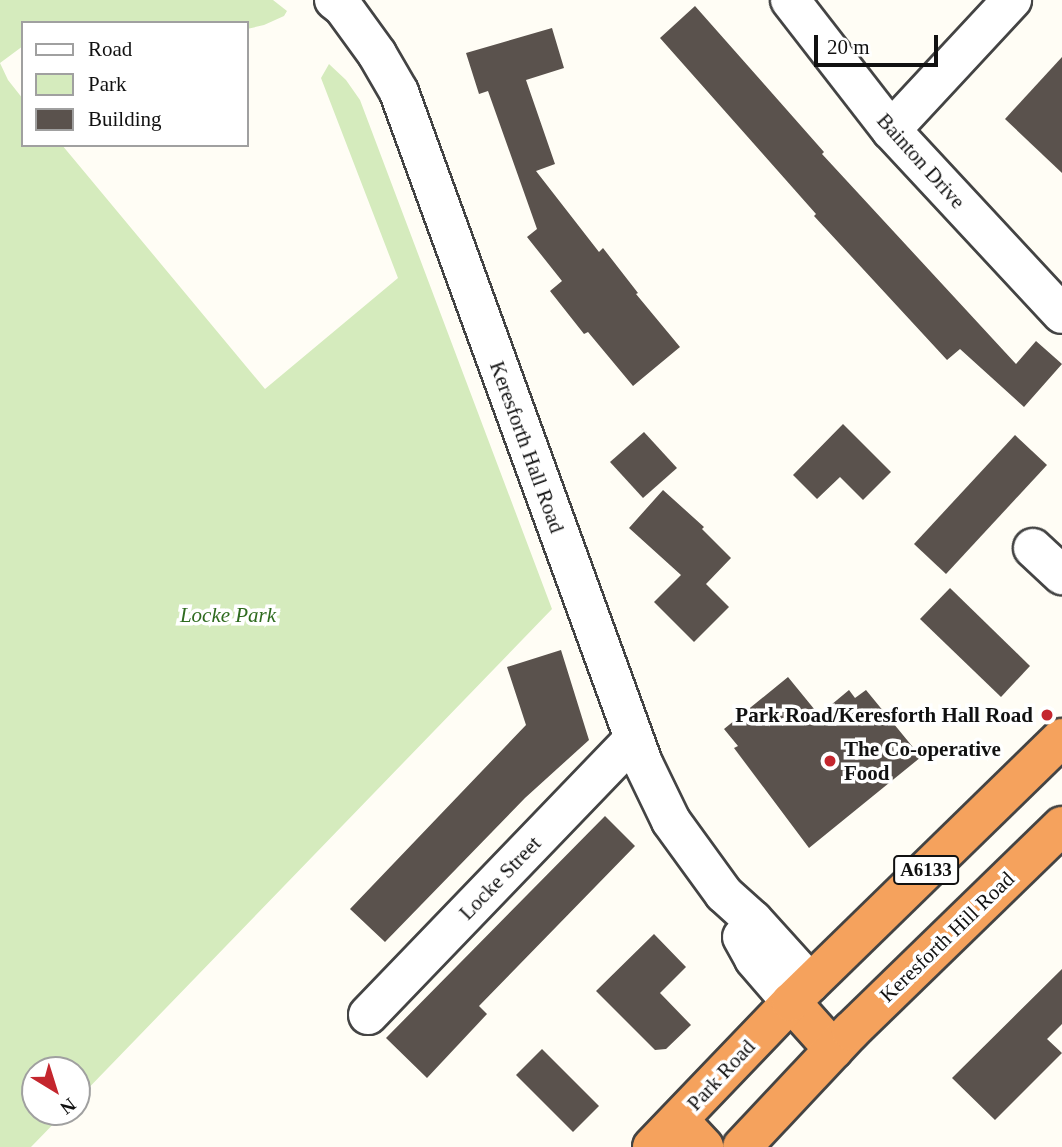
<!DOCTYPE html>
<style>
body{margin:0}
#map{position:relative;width:1062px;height:1147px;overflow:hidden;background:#fffdf5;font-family:Georgia,serif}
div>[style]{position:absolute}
.green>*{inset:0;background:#d5ebbd}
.building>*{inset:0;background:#5a524d}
.roads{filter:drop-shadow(2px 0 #444) drop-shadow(-2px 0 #444) drop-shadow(0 2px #444) drop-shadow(0 -2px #444)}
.street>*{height:38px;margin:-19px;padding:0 19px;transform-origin:19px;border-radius:19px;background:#fff}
.highway>*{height:38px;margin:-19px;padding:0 19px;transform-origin:19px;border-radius:19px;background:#f5a25d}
.dots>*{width:19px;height:19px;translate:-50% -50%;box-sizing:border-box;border:4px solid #fff;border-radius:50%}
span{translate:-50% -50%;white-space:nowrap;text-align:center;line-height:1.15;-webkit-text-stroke:7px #fff;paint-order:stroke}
.shield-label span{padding:2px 5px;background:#fff;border:2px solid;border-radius:5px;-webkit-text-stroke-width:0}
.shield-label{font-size:19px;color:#111;font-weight:700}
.street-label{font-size:21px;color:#111}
.park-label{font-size:21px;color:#2f6b1f;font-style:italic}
.poi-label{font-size:21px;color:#111;font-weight:700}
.right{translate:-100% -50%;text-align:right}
.left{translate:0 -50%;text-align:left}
.legend{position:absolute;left:21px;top:21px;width:228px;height:126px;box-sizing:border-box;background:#fff;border:2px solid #a0a0a0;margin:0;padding:9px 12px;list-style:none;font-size:21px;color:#111}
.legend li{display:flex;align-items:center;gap:14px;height:35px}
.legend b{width:35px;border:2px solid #a0a0a0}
.north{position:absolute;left:21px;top:1056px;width:70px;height:70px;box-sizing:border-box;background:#fff;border:2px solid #a0a0a0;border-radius:50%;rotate:142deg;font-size:19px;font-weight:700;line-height:28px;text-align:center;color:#111}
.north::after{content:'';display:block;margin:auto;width:24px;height:32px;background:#c4262e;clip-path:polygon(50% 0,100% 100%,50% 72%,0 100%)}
.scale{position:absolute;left:814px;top:35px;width:124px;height:32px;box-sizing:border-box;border:4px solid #111;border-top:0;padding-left:9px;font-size:21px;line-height:24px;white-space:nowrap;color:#111;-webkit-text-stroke:5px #fff;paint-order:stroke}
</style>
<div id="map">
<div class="green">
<i style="clip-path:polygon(0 0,273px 0,287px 11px,284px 16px,264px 25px,247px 29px,247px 23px,23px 23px,23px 46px,0 63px,8px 80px,23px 99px,23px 145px,62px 145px,265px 389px,398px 278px,321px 78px,329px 64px,346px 80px,360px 100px,552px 609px,77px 1100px,77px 1070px,35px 1070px,35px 1112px,65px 1112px,31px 1147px,0 1147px)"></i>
</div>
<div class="building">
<i style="clip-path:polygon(695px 6px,824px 152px,822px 154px,1016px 364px,1036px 341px,1062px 364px,1024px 407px,960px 349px,947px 360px,814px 216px,816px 214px,660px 38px)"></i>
<i style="clip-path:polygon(552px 28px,564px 68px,526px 80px,555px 164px,536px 171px,599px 252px,603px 248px,638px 293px,636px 294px,680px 347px,633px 386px,588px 332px,584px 334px,550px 291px,562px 281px,527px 237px,537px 229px,488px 91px,479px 94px,466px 53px)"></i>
<i style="clip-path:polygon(1062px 57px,1062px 173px,1005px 119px)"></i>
<i style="clip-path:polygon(843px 424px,891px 472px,863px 500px,840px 477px,817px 499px,793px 475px)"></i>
<i style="clip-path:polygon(644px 432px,677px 468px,643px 498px,610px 462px)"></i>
<i style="clip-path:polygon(1015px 435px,1047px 465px,946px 574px,914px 544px)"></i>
<i style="clip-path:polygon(663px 490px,704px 527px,702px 529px,731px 558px,706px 584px,729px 607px,694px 642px,654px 602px,681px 575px,629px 528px)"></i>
<i style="clip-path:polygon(950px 588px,1030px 666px,1001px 697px,920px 619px)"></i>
<i style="clip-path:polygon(561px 650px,589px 740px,525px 798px,385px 942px,350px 909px,526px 725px,507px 667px)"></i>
<i style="clip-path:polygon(788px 677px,819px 715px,849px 690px,855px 698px,866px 690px,921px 757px,809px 848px,734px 748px,738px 746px,724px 729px)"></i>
<i style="clip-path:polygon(605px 816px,635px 846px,479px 1006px,487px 1014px,427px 1078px,386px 1038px)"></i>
<i style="clip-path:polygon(654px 934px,686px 967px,660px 993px,691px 1025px,666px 1049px,655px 1050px,596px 991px)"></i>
<i style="clip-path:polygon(1062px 969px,1062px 1024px,1047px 1039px,1062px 1053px,995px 1120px,952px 1078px)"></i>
<i style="clip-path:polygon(542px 1049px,599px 1106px,573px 1132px,516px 1075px)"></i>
</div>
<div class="roads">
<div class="street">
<i style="left:334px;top:0;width:11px;rotate:38deg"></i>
<i style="left:343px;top:7px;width:58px;rotate:54.1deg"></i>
<i style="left:377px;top:54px;width:44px;rotate:59.9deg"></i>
<i style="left:399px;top:92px;width:714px;rotate:70.02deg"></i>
<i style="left:643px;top:763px;width:64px;rotate:64.2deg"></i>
<i style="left:671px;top:821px;width:90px;rotate:54deg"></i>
<i style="left:724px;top:894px;width:39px;rotate:42deg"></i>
<i style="left:753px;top:920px;width:85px;rotate:47.9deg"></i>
<i style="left:790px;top:0;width:165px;rotate:52.2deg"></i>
<i style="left:891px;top:130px;width:251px;rotate:47.1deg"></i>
<i style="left:891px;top:130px;width:178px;rotate:-47.1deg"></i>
<i style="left:1033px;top:548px;width:40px;rotate:43deg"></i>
<i style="left:742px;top:937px;width:25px;rotate:61deg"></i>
<i style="left:754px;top:959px;width:57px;rotate:49.3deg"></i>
<i style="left:368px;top:1015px;width:380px;rotate:-46.1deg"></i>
</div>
<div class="highway">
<i style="left:791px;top:1002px;width:64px;rotate:48.1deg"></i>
<i style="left:679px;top:1120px;width:37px;rotate:47deg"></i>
<i style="left:652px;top:1147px;width:201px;rotate:-46.2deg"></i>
<i style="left:791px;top:1002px;width:378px;rotate:-44.3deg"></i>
<i style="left:742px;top:1147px;width:159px;rotate:-46.8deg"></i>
<i style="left:851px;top:1031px;width:294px;rotate:-44.2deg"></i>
</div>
</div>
<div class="dots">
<i style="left:1047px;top:715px;background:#c4262e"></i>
<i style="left:830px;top:761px;background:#c4262e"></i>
</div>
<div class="shield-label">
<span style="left:926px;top:870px">A6133</span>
</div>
<div class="street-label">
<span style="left:921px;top:161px;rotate:48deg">Bainton Drive</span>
<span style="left:527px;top:447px;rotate:70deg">Keresforth Hall Road</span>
<span style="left:500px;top:878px;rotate:-46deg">Locke Street</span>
<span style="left:947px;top:937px;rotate:-44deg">Keresforth Hill Road</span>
<span style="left:721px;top:1075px;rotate:-47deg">Park Road</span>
</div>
<div class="park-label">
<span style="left:228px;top:615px">Locke Park</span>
</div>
<div class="poi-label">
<span class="right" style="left:1033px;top:715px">Park Road/Keresforth Hall Road</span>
<span class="left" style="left:844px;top:761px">The Co-operative<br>Food</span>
</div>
<ul class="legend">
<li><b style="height:9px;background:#fff"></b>Road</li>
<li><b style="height:19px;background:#d5ebbd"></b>Park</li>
<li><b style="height:19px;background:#5a524d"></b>Building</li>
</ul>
<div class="north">N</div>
<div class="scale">20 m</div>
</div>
